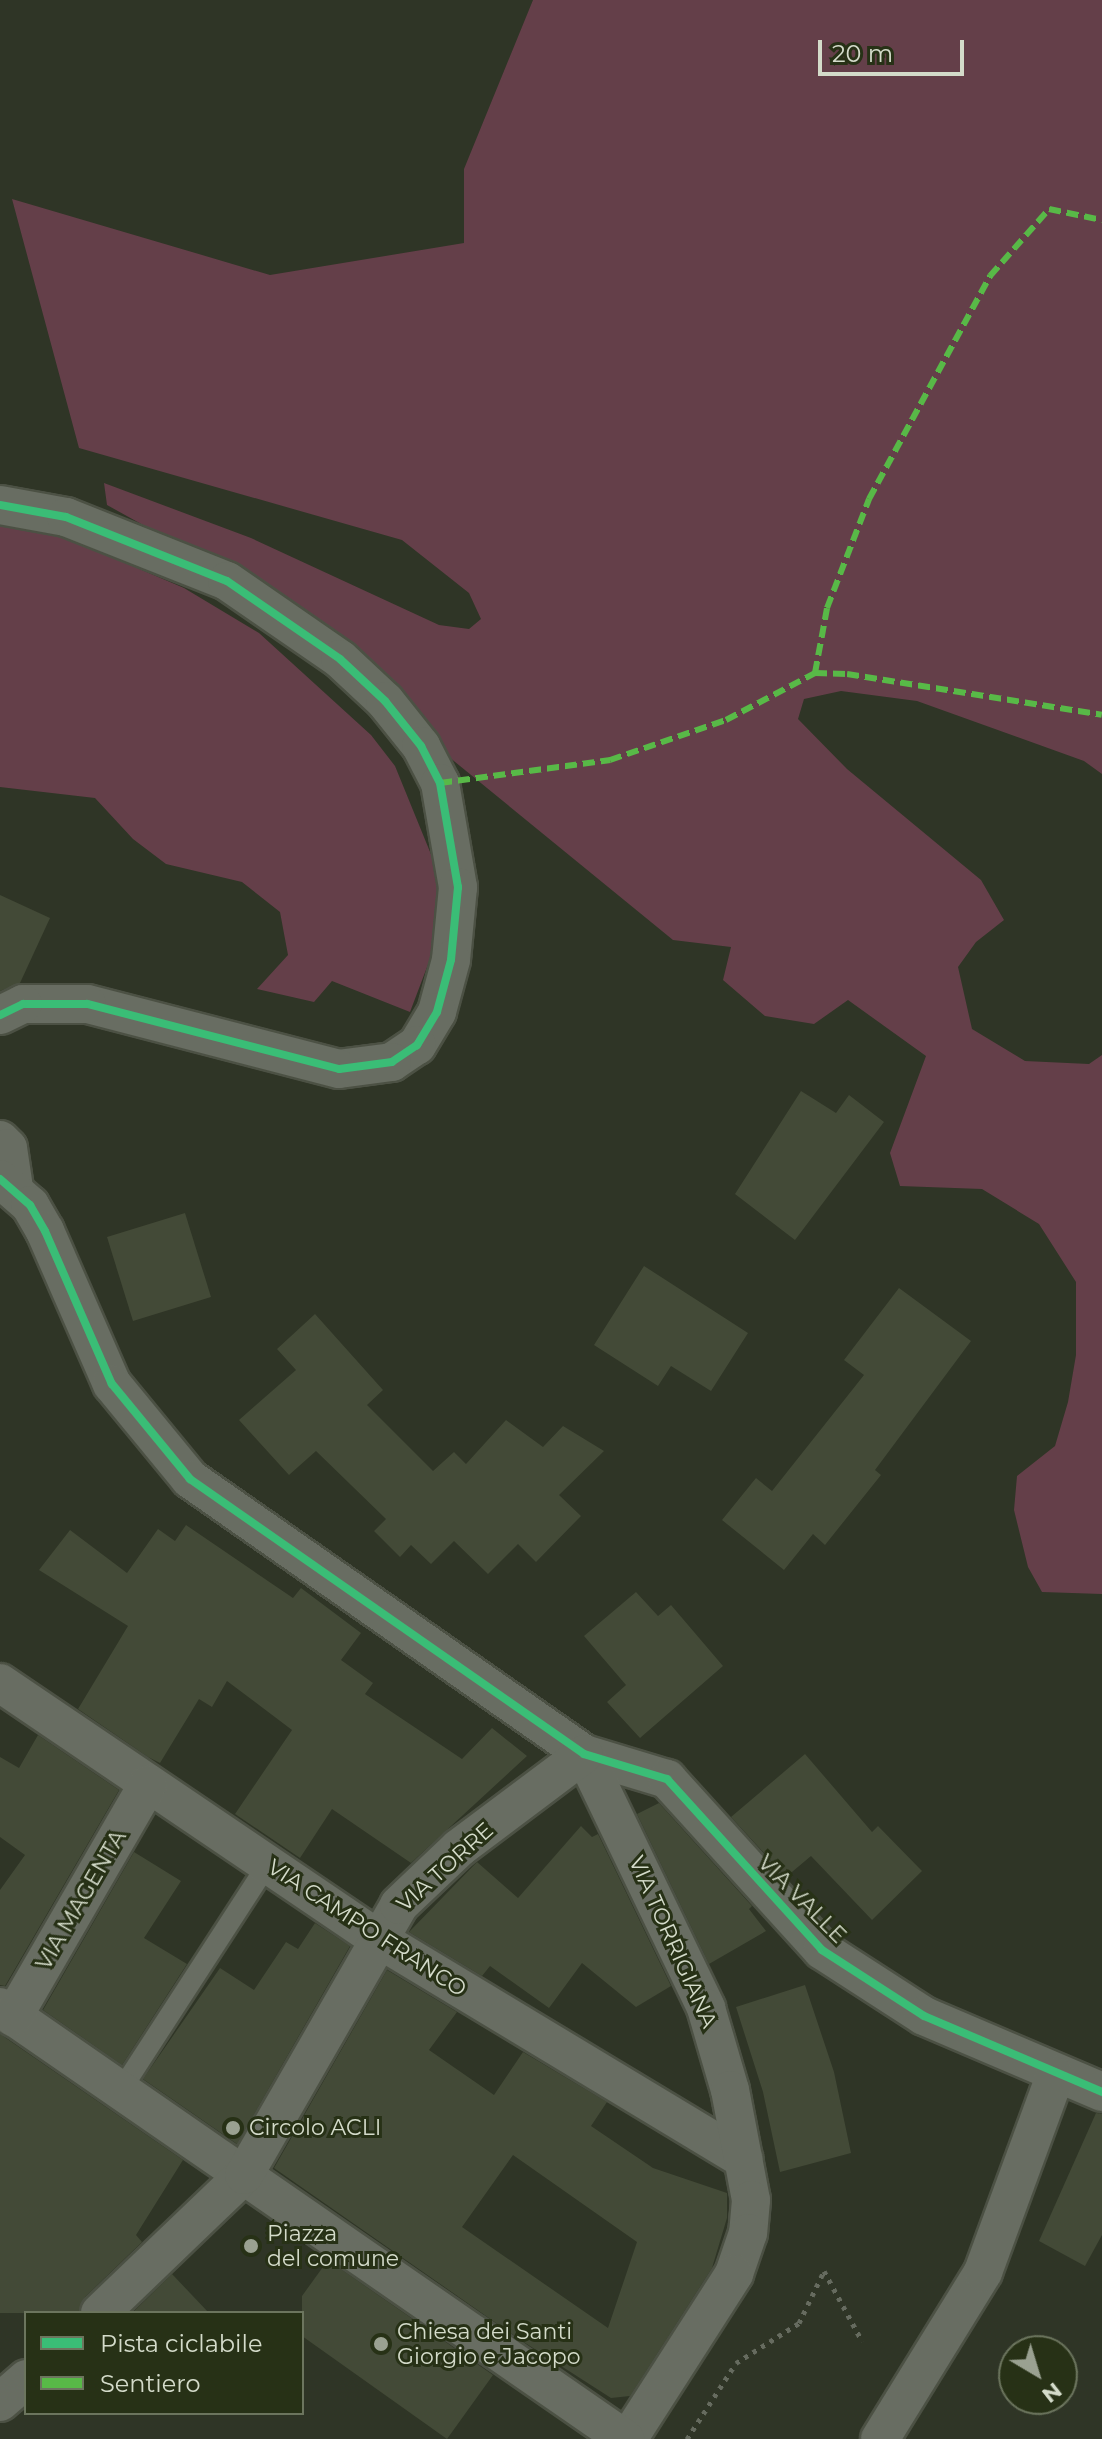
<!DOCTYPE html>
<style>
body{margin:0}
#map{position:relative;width:1102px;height:2439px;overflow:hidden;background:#2f3526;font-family:Montserrat,sans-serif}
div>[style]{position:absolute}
.green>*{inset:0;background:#643f49}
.building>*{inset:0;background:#434a37}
.path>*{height:5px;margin-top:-2.5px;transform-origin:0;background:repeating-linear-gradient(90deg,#666b5f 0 4px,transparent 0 10px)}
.roads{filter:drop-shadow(2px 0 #4c5144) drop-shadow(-2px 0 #4c5144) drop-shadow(0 2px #4c5144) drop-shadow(0 -2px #4c5144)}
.service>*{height:20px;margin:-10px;padding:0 10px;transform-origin:10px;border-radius:10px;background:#686d62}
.minor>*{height:38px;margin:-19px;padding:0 19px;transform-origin:19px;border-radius:19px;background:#686d62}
.quiet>*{height:6px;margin-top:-3px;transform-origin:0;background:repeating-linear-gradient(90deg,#58b947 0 12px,transparent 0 18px)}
.cycleway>*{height:8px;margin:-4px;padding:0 4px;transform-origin:4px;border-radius:4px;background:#3abd76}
.dots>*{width:22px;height:22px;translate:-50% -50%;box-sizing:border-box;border:4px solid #273116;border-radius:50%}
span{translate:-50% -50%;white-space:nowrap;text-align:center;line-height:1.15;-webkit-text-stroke:6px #273116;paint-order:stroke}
.street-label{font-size:22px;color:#d4dbca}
.poi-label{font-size:22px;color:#d4dbca}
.left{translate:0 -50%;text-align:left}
.legend{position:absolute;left:24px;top:2311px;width:280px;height:104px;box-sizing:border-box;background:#273116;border:2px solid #6c755e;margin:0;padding:10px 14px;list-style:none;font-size:24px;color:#d4dbca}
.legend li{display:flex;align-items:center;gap:16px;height:40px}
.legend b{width:40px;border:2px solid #6c755e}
.north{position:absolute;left:998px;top:2335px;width:80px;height:80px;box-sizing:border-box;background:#273116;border:2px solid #6c755e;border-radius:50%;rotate:142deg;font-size:22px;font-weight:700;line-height:32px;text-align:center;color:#d4dbca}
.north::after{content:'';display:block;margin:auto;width:28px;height:36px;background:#9aa191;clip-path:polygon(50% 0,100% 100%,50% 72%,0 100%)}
.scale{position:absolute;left:818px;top:40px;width:146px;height:36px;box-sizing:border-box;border:4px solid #d4dbca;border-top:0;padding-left:10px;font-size:24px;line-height:28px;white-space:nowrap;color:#d4dbca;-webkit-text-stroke:6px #273116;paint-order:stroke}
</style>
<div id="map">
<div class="green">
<i style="clip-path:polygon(533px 0,1102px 0,1102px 774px,1084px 761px,917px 701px,841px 691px,804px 699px,798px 719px,847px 769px,981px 880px,1004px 920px,976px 942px,958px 967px,972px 1029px,1025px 1061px,1089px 1064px,1102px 1055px,1102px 1594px,1042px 1592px,1028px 1567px,1014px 1510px,1017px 1476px,1055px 1446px,1068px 1402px,1076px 1355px,1076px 1282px,1039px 1224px,982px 1189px,900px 1186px,890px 1153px,926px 1056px,848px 1000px,814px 1024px,765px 1016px,723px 980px,731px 947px,673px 940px,449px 757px,399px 690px,325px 626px,107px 505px,104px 483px,251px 538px,439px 625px,469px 629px,481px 619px,469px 593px,402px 540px,79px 448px,12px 199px,270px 275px,464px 243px,464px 169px)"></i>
<i style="clip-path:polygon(0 521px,46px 529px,184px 588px,259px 633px,371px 735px,395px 766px,437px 869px,438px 917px,432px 954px,410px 1012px,332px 981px,314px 1002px,257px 989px,288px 955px,280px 912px,242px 882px,166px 864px,133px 839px,95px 798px,0 787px)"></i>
</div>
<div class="building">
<i style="clip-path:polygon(0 895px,50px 918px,20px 983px,0 991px)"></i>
<i style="clip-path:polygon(801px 1091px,836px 1113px,849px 1095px,884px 1122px,795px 1240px,735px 1194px)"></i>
<i style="clip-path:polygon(185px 1213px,211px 1297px,133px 1321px,107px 1237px)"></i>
<i style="clip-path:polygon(644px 1266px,748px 1333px,711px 1391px,671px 1366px,658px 1386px,594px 1345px)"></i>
<i style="clip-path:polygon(899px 1288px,971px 1341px,875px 1470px,881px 1475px,825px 1545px,813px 1534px,784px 1570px,722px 1520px,756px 1478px,772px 1491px,864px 1375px,844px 1360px)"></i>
<i style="clip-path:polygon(315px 1314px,383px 1390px,367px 1405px,433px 1471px,454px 1452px,466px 1464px,506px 1420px,543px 1447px,563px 1426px,604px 1451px,559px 1495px,581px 1516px,536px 1562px,518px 1544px,488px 1574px,454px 1541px,431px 1564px,411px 1545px,400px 1557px,374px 1531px,386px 1519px,316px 1451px,289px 1475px,239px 1420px,296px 1370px,277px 1349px)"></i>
<i style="clip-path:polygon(186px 1525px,293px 1598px,301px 1588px,361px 1633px,341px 1660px,373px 1683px,365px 1694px,462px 1759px,492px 1728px,527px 1756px,411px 1863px,332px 1809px,300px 1858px,235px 1814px,292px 1730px,227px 1681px,212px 1707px,199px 1699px,160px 1763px,148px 1757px,78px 1709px,128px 1626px,39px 1570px,70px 1530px,127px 1573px,158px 1529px,175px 1541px)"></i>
<i style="clip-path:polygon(636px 1592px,658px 1616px,671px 1605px,723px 1666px,640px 1738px,607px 1702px,626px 1685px,584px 1636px)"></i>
<i style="clip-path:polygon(38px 1735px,119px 1790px,5px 1986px,0 1985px,0 1890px,25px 1855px,0 1837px,0 1757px,19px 1768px)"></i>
<i style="clip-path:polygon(805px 1754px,872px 1832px,878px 1826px,922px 1871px,872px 1920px,811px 1856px,786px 1877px,731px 1817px)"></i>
<i style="clip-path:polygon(659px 1803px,752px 1906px,749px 1909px,766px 1931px,709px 1964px,637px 1814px)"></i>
<i style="clip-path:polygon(581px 1826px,592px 1837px,598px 1834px,671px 1986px,636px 2007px,582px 1963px,549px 2008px,490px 1966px,482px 1976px,409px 1932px,477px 1862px,518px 1898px)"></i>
<i style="clip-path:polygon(134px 1852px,181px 1881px,144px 1938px,187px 1964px,122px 2065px,43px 2010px)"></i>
<i style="clip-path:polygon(315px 1923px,350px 1946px,237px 2144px,143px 2079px,220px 1968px,254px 1990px,286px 1942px,298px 1949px)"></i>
<i style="clip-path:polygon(evenodd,387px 1970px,457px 2012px,429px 2050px,494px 2095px,523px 2052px,607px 2102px,591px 2126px,653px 2168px,727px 2193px,727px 2218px,712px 2268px,630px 2396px,611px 2398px,519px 2339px,274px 2168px,387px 1970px,513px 2155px,637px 2242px,608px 2328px,462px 2227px,513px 2155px)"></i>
<i style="clip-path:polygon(805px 1985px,834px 2072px,851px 2153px,780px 2172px,763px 2092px,736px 2007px)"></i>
<i style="clip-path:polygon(0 2034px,183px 2160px,136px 2235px,142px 2242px,85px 2297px,79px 2313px,0 2313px)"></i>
<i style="clip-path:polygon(1096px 2113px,1102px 2114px,1102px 2235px,1085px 2266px,1039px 2241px)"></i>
<i style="clip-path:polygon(328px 2260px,493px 2375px,447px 2439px,302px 2336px,302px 2296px)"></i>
<i style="clip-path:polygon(172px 2274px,209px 2313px,132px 2313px)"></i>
</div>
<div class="path">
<i style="left:687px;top:2439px;width:90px;rotate:-57.2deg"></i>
<i style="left:736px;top:2363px;width:75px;rotate:-32.4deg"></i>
<i style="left:799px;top:2323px;width:58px;rotate:-64.3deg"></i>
<i style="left:824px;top:2271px;width:80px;rotate:61.5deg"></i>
</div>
<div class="roads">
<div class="service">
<i style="left:121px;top:2090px;width:270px;rotate:-57deg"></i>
</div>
<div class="minor">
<i style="left:0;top:505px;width:67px;rotate:10.3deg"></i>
<i style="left:66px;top:517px;width:173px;rotate:21.7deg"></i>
<i style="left:227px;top:581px;width:137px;rotate:34.6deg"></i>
<i style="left:340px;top:659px;width:62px;rotate:43deg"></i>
<i style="left:385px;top:701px;width:58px;rotate:51.3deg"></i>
<i style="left:421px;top:746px;width:42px;rotate:62.8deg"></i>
<i style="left:440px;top:783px;width:106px;rotate:80.2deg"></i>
<i style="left:458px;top:887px;width:73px;rotate:95.5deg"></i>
<i style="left:451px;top:960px;width:54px;rotate:105.1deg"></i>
<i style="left:437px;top:1012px;width:39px;rotate:121deg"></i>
<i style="left:417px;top:1045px;width:30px;rotate:146deg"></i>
<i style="left:392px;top:1062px;width:53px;rotate:172.5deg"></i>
<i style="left:339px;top:1069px;width:260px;rotate:-165.5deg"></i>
<i style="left:87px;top:1004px;width:64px;rotate:180deg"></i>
<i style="left:23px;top:1004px;width:25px;rotate:154deg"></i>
<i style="left:0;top:1140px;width:11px;rotate:45deg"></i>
<i style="left:8px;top:1148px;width:40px;rotate:81.5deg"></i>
<i style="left:0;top:1179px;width:40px;rotate:41deg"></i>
<i style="left:30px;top:1205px;width:30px;rotate:60deg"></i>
<i style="left:45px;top:1231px;width:167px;rotate:66.4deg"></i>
<i style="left:112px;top:1384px;width:123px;rotate:50.6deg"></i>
<i style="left:190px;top:1479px;width:480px;rotate:34.9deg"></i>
<i style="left:584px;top:1754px;width:87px;rotate:16.8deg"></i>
<i style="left:667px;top:1779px;width:231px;rotate:47.8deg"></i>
<i style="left:822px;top:1950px;width:121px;rotate:32.9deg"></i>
<i style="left:924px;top:2016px;width:194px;rotate:23.1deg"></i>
<i style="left:0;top:1683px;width:455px;rotate:34.1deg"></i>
<i style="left:377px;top:1938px;width:428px;rotate:31.1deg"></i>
<i style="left:584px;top:1754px;width:282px;rotate:64.3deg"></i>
<i style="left:706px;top:2008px;width:85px;rotate:73.7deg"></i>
<i style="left:730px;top:2090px;width:112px;rotate:79.2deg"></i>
<i style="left:751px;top:2200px;width:33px;rotate:95deg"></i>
<i style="left:748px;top:2233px;width:43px;rotate:108.9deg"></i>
<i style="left:734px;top:2274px;width:196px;rotate:122.7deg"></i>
<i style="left:0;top:2007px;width:760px;rotate:34.65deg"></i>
<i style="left:13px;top:2017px;width:269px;rotate:-59.9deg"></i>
<i style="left:100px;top:2313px;width:199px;rotate:-43.8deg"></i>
<i style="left:244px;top:2175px;width:311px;rotate:-60.1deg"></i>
<i style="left:399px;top:1905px;width:83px;rotate:-43.5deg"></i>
<i style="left:459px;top:1848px;width:156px;rotate:-36.9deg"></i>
<i style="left:0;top:2402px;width:35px;rotate:-41deg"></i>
<i style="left:880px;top:2439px;width:196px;rotate:-58.3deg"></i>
<i style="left:983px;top:2272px;width:209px;rotate:-69.8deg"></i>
</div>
</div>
<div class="quiet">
<i style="left:815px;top:673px;width:66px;rotate:-79.5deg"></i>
<i style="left:827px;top:608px;width:117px;rotate:-68.9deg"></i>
<i style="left:869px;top:499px;width:254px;rotate:-61.5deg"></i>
<i style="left:990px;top:276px;width:89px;rotate:-48.6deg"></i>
<i style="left:1049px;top:209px;width:54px;rotate:11.7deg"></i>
<i style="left:440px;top:783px;width:172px;rotate:-7.7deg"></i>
<i style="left:610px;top:760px;width:123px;rotate:-19deg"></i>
<i style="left:726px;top:720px;width:101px;rotate:-27.8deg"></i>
<i style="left:815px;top:673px;width:32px;rotate:2deg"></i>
<i style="left:847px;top:674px;width:258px;rotate:9.1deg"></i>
</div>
<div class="cycleway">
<i style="left:0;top:505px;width:67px;rotate:10.3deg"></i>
<i style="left:66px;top:517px;width:173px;rotate:21.7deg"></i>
<i style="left:227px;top:581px;width:137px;rotate:34.6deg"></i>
<i style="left:340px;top:659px;width:62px;rotate:43deg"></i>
<i style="left:385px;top:701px;width:58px;rotate:51.3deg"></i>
<i style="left:421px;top:746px;width:42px;rotate:62.8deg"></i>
<i style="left:440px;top:783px;width:106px;rotate:80.2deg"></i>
<i style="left:458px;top:887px;width:73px;rotate:95.5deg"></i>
<i style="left:451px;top:960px;width:54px;rotate:105.1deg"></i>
<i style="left:437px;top:1012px;width:39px;rotate:121deg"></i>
<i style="left:417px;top:1045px;width:30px;rotate:146deg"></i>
<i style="left:392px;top:1062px;width:53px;rotate:172.5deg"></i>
<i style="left:339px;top:1069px;width:260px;rotate:-165.5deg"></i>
<i style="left:87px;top:1004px;width:64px;rotate:180deg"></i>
<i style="left:23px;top:1004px;width:25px;rotate:154deg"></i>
<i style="left:0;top:1179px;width:40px;rotate:41deg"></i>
<i style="left:30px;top:1205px;width:30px;rotate:60deg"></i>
<i style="left:45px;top:1231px;width:167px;rotate:66.4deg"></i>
<i style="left:112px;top:1384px;width:123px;rotate:50.6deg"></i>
<i style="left:190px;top:1479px;width:480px;rotate:34.9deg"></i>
<i style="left:584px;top:1754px;width:87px;rotate:16.8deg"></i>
<i style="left:667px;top:1779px;width:231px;rotate:47.8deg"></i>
<i style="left:822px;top:1950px;width:121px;rotate:32.9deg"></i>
<i style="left:924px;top:2016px;width:194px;rotate:23.1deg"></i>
</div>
<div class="dots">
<i style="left:233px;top:2128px;background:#9aa191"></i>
<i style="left:251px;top:2246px;background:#9aa191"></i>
<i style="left:381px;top:2344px;background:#9aa191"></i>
</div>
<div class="street-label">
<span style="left:445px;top:1867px;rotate:-42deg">VIA TORRE</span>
<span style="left:802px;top:1899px;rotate:45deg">VIA VALLE</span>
<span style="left:81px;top:1900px;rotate:-60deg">VIA MAGENTA</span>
<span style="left:367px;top:1928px;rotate:33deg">VIA CAMPO FRANCO</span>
<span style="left:673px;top:1942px;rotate:66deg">VIA TORRIGIANA</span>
</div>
<div class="poi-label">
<span class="left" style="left:249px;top:2128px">Circolo ACLI</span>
<span class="left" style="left:267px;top:2246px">Piazza<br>del comune</span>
<span class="left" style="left:397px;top:2344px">Chiesa dei Santi<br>Giorgio e Jacopo</span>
</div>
<ul class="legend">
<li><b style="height:10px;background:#3abd76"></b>Pista ciclabile</li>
<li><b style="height:10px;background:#58b947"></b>Sentiero</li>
</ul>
<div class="north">N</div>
<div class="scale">20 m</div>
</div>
